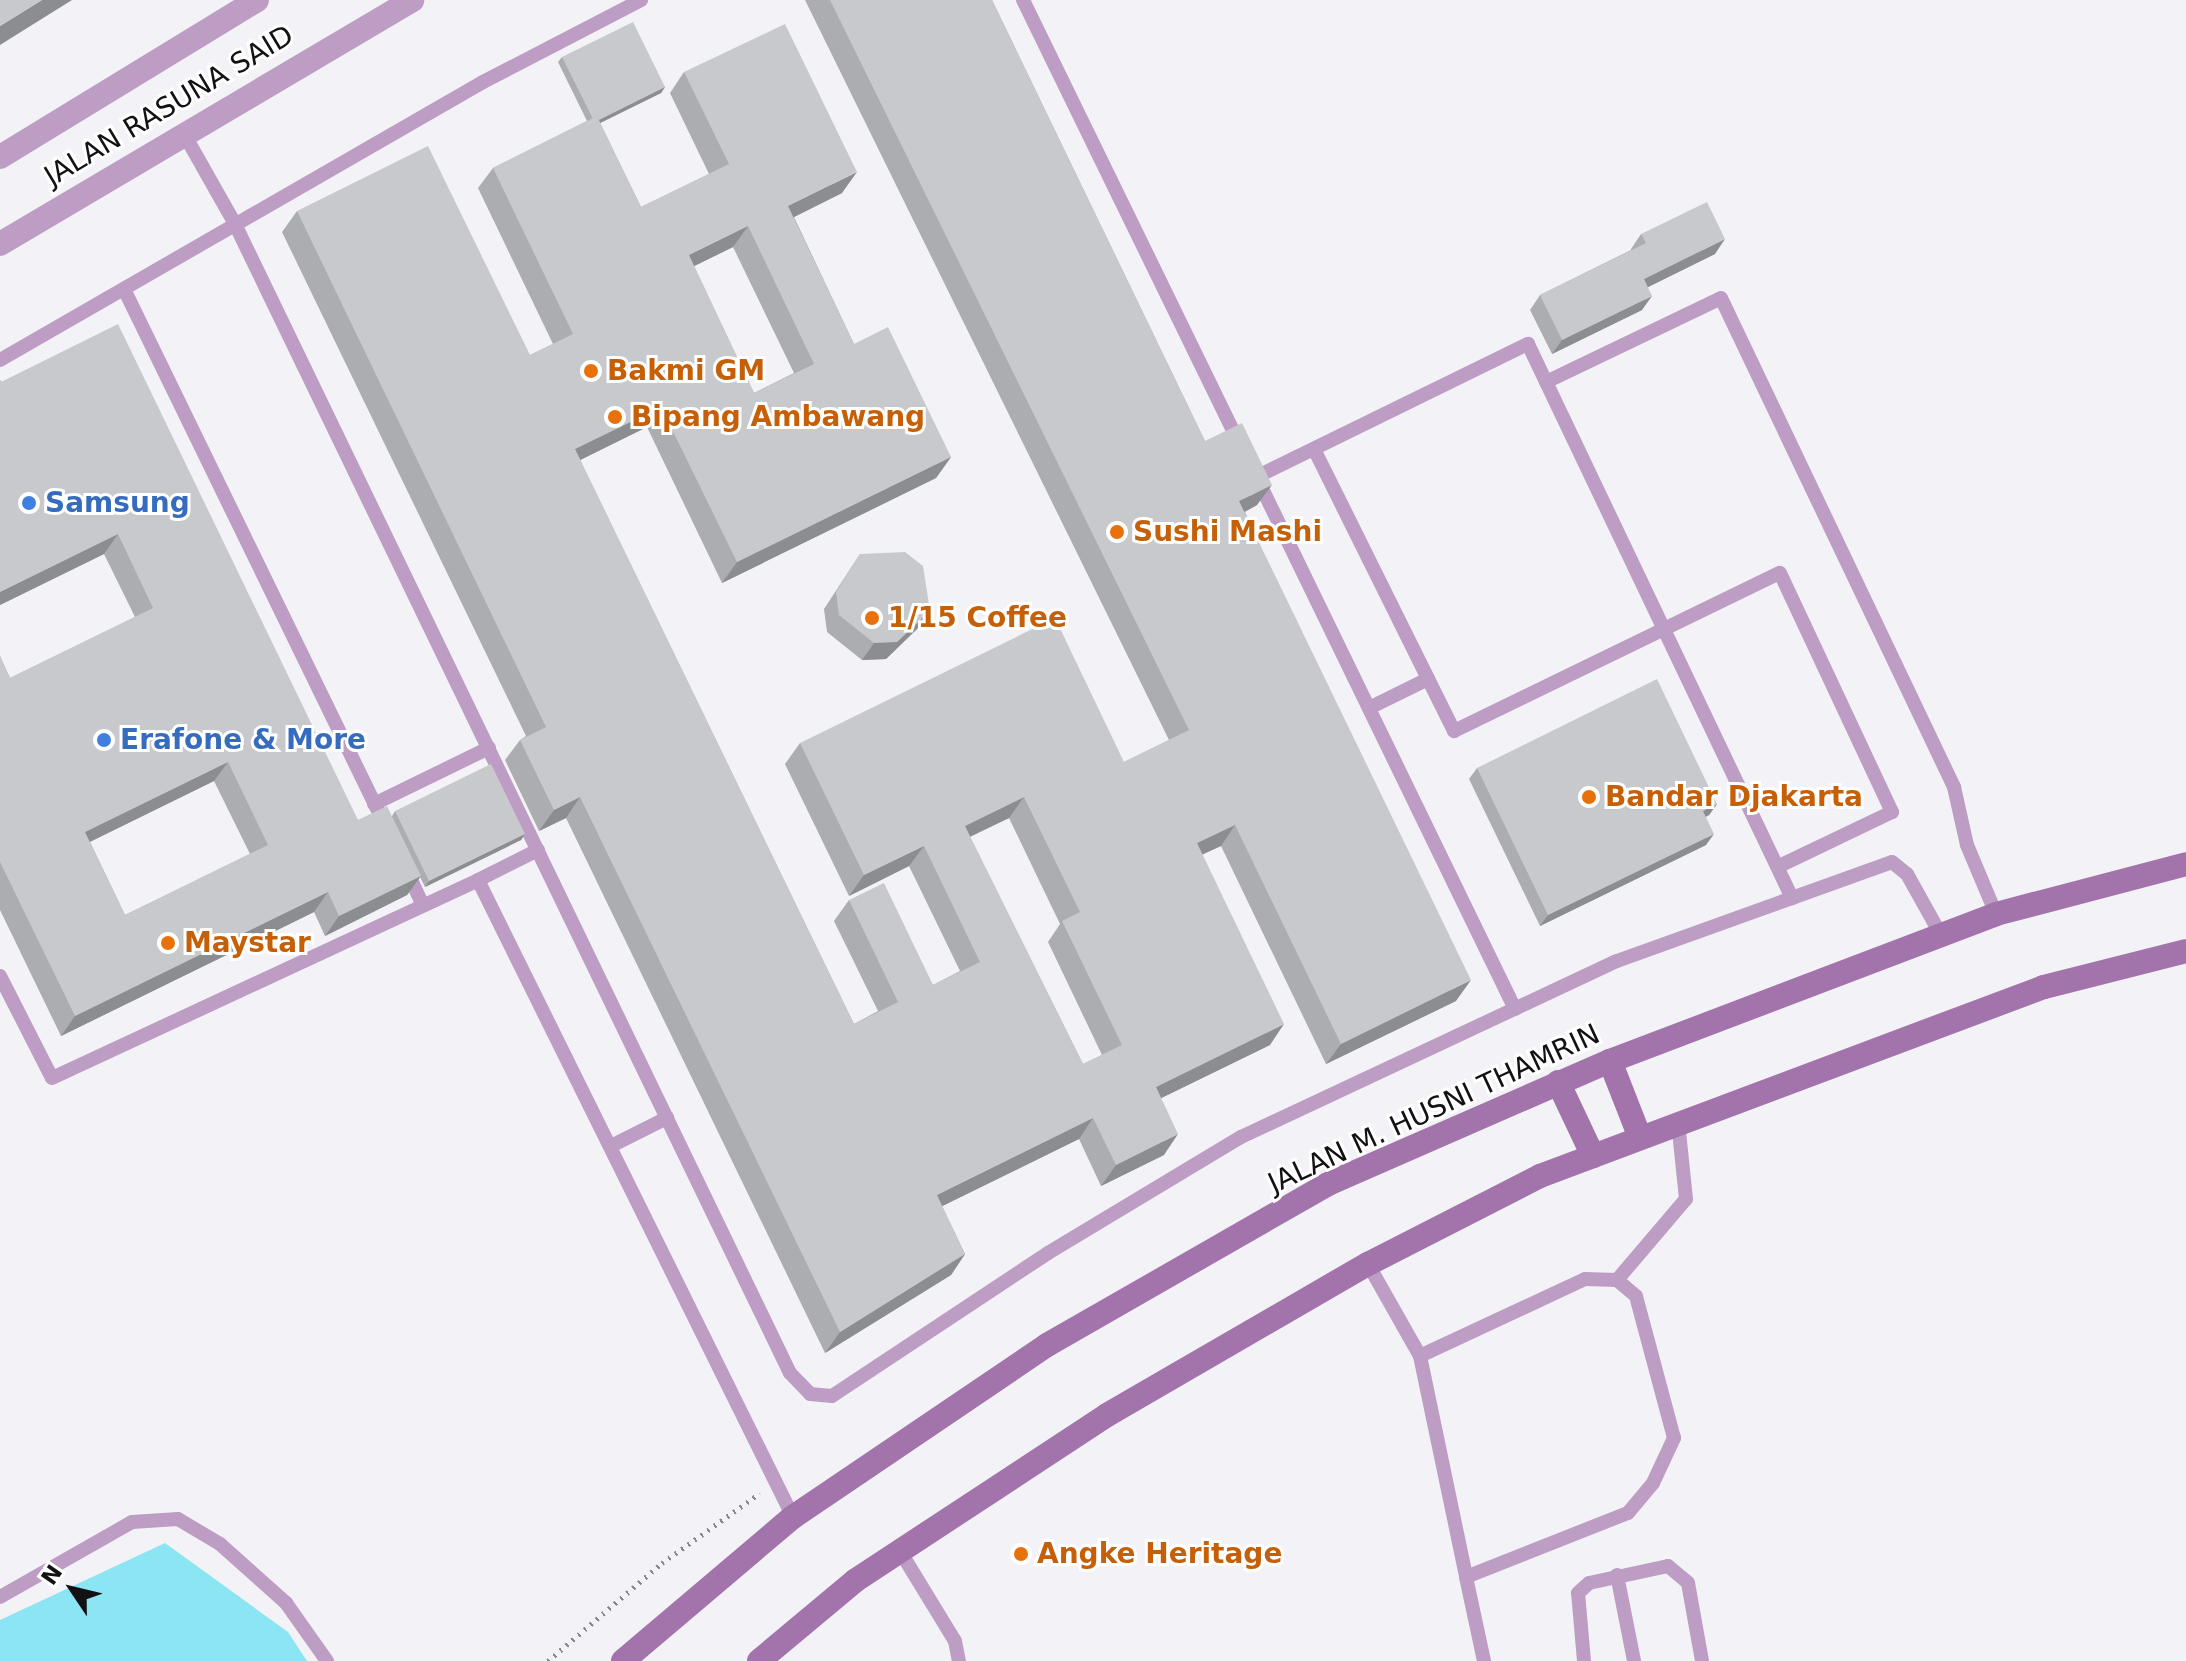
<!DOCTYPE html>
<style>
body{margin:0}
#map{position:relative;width:2186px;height:1661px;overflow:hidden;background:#f3f3f7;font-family:"DejaVu Sans",sans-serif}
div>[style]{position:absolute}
.water>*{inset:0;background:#8ce5f2}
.path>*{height:5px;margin-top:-2.5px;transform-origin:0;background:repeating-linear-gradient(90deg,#88888c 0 2px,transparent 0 8px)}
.lane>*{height:14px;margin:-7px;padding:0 7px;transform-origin:7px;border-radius:7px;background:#be9dc5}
.street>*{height:24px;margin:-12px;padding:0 12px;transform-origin:12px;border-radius:12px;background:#be9dc5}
.secondary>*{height:24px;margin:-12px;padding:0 12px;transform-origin:12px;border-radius:12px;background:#a373ac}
.wall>*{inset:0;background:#acadb0}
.shaded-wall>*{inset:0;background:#8c8d90}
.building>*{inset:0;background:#c8c9cd}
.dots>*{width:22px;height:22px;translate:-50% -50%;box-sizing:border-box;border:4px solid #fff;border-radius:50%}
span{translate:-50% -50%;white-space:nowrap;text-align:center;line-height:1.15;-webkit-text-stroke:6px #fff;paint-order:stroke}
.street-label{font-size:28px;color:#121214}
.food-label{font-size:28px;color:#c56008;font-weight:700}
.left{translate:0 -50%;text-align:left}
.shop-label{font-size:28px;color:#366cbe;font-weight:700}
.north{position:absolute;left:32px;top:1549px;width:80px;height:80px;-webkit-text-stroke:6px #fff;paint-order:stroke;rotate:305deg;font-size:22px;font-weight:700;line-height:32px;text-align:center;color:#121214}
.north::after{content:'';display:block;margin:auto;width:28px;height:36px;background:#121214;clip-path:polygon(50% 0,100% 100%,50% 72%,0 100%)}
</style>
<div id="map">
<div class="water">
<i style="clip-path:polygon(165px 1543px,288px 1632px,307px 1661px,0 1661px,0 1620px)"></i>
</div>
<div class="path">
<i style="left:548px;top:1661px;width:150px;rotate:-40.7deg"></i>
<i style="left:662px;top:1563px;width:120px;rotate:-35.5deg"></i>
</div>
<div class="lane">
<i style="left:1023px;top:0;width:494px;rotate:64deg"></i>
<i style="left:183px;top:132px;width:106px;rotate:60.5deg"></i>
<i style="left:235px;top:224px;width:1276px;rotate:64.22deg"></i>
<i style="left:790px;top:1373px;width:29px;rotate:46deg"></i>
<i style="left:810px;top:1394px;width:22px;rotate:5deg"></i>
<i style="left:832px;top:1396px;width:259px;rotate:-33.5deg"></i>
<i style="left:1048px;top:1253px;width:225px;rotate:-31deg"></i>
<i style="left:1241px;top:1137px;width:415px;rotate:-25.1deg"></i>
<i style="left:1617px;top:961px;width:292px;rotate:-19.8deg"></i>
<i style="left:1892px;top:862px;width:19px;rotate:39deg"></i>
<i style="left:1907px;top:874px;width:70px;rotate:60.9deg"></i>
<i style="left:124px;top:289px;width:596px;rotate:64.04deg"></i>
<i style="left:0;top:360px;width:557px;rotate:-29.92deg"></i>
<i style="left:483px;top:82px;width:178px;rotate:-27.4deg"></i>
<i style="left:1546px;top:382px;width:194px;rotate:-25.6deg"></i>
<i style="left:1721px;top:298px;width:542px;rotate:64.52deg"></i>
<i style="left:1954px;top:787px;width:59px;rotate:77.4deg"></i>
<i style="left:1967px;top:845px;width:75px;rotate:67.2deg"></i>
<i style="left:1314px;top:449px;width:315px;rotate:63.6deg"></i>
<i style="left:1454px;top:731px;width:362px;rotate:-25.9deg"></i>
<i style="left:1780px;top:573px;width:264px;rotate:64.9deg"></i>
<i style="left:1892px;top:812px;width:127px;rotate:154.4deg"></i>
<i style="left:1256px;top:477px;width:303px;rotate:-26.1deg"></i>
<i style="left:1528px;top:344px;width:614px;rotate:64.52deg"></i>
<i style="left:1258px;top:480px;width:588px;rotate:64.09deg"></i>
<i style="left:1369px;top:708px;width:66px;rotate:-26.2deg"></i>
<i style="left:374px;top:804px;width:128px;rotate:-26deg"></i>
<i style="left:538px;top:850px;width:67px;rotate:153.4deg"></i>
<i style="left:478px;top:880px;width:711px;rotate:63.69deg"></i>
<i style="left:406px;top:869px;width:40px;rotate:65deg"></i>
<i style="left:0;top:976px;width:114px;rotate:63deg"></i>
<i style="left:52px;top:1078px;width:470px;rotate:-24.9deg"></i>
<i style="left:611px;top:1146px;width:63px;rotate:-26.6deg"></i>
<i style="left:1368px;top:1264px;width:106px;rotate:60.5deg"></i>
<i style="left:1617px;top:1280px;width:106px;rotate:-49.6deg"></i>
<i style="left:1686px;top:1199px;width:78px;rotate:-95.9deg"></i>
<i style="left:900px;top:1551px;width:105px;rotate:58.6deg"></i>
<i style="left:955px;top:1641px;width:20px;rotate:79deg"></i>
<i style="left:1617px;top:1575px;width:88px;rotate:78.8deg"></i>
<i style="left:1466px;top:1577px;width:174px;rotate:-21.6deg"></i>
<i style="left:1628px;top:1513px;width:39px;rotate:-50deg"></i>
<i style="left:1653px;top:1483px;width:50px;rotate:-65deg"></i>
<i style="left:1674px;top:1438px;width:147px;rotate:-105deg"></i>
<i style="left:1636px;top:1296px;width:25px;rotate:-140deg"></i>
<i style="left:1617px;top:1280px;width:32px;rotate:-178deg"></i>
<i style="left:1585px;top:1279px;width:182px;rotate:155deg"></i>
<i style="left:1420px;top:1356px;width:226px;rotate:78.2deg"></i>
<i style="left:1466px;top:1577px;width:86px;rotate:77.9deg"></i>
<i style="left:0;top:1597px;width:152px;rotate:-29.6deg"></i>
<i style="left:132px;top:1522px;width:46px;rotate:-3.7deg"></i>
<i style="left:178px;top:1519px;width:49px;rotate:30.8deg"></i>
<i style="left:220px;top:1544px;width:89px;rotate:41.8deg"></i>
<i style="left:286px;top:1603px;width:71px;rotate:54.7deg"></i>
<i style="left:1584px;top:1661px;width:68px;rotate:-95deg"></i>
<i style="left:1578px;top:1593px;width:15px;rotate:-42deg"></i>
<i style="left:1589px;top:1583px;width:81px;rotate:-12.1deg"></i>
<i style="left:1668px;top:1566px;width:26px;rotate:40deg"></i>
<i style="left:1688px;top:1583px;width:79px;rotate:79.8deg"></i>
</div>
<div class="street">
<i style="left:0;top:157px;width:301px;rotate:-31.4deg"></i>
<i style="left:0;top:244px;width:479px;rotate:-30.6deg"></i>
</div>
<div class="secondary">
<i style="left:1610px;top:1061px;width:79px;rotate:68.6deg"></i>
<i style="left:1558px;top:1082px;width:82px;rotate:64.7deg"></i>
<i style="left:623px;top:1661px;width:223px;rotate:-40.3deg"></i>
<i style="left:793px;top:1517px;width:307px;rotate:-34.1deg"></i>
<i style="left:1047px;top:1345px;width:324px;rotate:-29.8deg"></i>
<i style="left:1328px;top:1184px;width:308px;rotate:-23.6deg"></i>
<i style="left:1610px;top:1061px;width:413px;rotate:-20.8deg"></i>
<i style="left:1996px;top:914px;width:196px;rotate:-14.7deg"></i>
<i style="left:759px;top:1661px;width:126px;rotate:-39.9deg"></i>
<i style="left:856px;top:1580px;width:300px;rotate:-33.3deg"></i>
<i style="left:1107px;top:1415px;width:302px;rotate:-30.1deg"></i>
<i style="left:1368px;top:1264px;width:193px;rotate:-27.1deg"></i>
<i style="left:1540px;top:1176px;width:538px;rotate:-20.56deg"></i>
<i style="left:2044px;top:987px;width:146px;rotate:-14.2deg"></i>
</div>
<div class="wall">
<i style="clip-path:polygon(evenodd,805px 0,992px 0,1205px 441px,1257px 505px,1245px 512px,1456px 1001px,1326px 1064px,1221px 846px,1202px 854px,1270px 1045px,1161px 1098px,1164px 1155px,1101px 1186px,1079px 1139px,942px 1206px,965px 1254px,951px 1275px,825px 1353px,566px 818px,539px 831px,505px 760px,520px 740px,526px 736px,282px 232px,297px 211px,530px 355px,553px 344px,478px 188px,493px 168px,587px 121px,558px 62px,562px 57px,665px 87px,661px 93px,600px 123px,641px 207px,709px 174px,670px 93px,684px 72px,842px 193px,794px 217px,854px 344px,951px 457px,936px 478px,722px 583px,647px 427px,580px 460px,854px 1024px,878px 1011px,834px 921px,849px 900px,933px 985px,960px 971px,909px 866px,849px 896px,785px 764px,800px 743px,1124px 762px,1169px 740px,805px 0,733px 247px,794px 373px,754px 393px,694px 266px,733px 247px,805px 0,1009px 818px,1060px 924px,1048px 942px,1102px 1055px,1083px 1064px,970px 837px,1009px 818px)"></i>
<i style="clip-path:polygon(1641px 234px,1715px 254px,1648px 287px,1642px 310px,1552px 354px,1530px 310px,1540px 295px,1631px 250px,1631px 249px)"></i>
<i style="clip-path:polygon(evenodd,0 380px,358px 820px,392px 816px,395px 811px,525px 834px,521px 840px,425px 887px,420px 877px,407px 895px,325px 936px,314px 912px,61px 1036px,0 910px,0 656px,10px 678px,135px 617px,104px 554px,0 605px,0 380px,214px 781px,250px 854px,125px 915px,90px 842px,214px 781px)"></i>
<i style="clip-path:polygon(860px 554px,918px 628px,886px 659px,862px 660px,827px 632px,824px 609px)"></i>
<i style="clip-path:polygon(1477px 768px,1717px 804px,1709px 815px,1706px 817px,1706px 845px,1540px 926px,1469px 779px)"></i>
</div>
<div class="shaded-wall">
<i style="clip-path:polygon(42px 0,72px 0,0 45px,0 26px)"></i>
<i style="clip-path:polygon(665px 87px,661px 93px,590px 128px,594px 122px)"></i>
<i style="clip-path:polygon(857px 172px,842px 193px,774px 227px,788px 206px)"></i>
<i style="clip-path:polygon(748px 226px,733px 247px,674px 276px,689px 255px)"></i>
<i style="clip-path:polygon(1725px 239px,1715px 254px,1634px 294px,1644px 279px)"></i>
<i style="clip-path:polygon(1652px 296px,1642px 310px,1552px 354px,1562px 340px)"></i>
<i style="clip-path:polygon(661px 407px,647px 427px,560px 470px,575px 449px)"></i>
<i style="clip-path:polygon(951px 457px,936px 478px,722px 583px,737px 562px)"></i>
<i style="clip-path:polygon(1272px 485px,1257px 505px,1225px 522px,1239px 501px)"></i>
<i style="clip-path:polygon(118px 534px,104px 554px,0 605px,0 592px)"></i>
<i style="clip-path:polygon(930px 611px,918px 628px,886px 659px,862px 660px,874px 643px)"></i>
<i style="clip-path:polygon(228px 762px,214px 781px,71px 851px,85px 832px)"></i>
<i style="clip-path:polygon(580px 797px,566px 818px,539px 831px,554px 810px)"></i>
<i style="clip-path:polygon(1024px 797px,1009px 818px,950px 846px,965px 826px)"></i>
<i style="clip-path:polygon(1717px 804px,1709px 815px,1695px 822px,1703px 811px)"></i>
<i style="clip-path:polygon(1235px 825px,1221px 846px,1182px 864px,1197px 843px)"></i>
<i style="clip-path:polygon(525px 834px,521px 840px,425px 887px,429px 881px)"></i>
<i style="clip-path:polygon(1714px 834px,1706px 845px,1540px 926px,1548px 915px)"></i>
<i style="clip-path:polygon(924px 846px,909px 866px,849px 896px,864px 875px)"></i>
<i style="clip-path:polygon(421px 876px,407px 895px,325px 936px,339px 916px)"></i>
<i style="clip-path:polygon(328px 892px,314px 912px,61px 1036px,75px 1016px)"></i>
<i style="clip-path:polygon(1471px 980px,1456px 1001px,1326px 1064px,1341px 1044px)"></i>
<i style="clip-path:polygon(1284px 1024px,1270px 1045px,1141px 1108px,1156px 1087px)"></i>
<i style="clip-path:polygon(1093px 1118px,1079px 1139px,922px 1216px,937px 1195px)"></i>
<i style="clip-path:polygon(1178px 1134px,1164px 1155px,1101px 1186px,1116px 1165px)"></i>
<i style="clip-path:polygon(965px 1254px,951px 1275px,825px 1353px,840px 1332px)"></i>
</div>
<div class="building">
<i style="clip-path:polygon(0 0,42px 0,0 26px)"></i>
<i style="clip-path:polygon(evenodd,830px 0,992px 0,1205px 441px,1242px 423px,1272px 485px,1239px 501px,1471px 980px,1341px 1044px,1235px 825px,1197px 843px,1284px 1024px,1156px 1087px,1178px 1134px,1116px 1165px,1093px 1118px,937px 1195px,965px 1254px,840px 1332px,580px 797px,554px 810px,520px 740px,546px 727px,297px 211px,428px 146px,530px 355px,573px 334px,493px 168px,597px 116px,641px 207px,729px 164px,684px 72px,785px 24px,857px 172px,788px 206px,854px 344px,888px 327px,951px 457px,737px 562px,661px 407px,575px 449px,854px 1024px,898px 1002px,849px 900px,884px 883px,933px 985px,980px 962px,924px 846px,864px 875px,800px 743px,1055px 618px,1124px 762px,1189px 730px,830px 0,748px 226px,814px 364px,754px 393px,689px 255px,748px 226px,830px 0,1024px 797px,1080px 912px,1062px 921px,1122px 1045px,1083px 1064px,965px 826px,1024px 797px)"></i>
<i style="clip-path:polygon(633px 22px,665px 87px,599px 120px,597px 116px,593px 119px,562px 57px)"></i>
<i style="clip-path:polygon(1707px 202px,1725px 239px,1644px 279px,1652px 296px,1562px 340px,1540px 295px,1646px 243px,1641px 234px)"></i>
<i style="clip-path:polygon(evenodd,118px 324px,358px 820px,387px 806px,421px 876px,339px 916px,328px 892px,75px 1016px,0 862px,0 656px,10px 678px,153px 608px,118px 534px,0 592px,0 380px,1px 382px,118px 324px,228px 762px,268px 845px,125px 915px,85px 832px,228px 762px)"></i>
<i style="clip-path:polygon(905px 552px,923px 566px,930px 611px,897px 642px,874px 643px,839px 615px,836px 592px,860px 554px)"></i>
<i style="clip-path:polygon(1657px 679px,1717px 804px,1703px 811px,1714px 834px,1548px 915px,1477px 768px)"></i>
<i style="clip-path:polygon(491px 764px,525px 834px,429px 881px,395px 811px)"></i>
</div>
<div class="dots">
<i style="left:591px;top:371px;background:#e8710a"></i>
<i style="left:615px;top:417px;background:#e8710a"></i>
<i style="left:29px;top:503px;background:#3f7fe0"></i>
<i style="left:1117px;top:532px;background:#e8710a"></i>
<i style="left:872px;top:618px;background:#e8710a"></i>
<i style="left:104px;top:740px;background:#3f7fe0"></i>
<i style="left:1589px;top:797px;background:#e8710a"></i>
<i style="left:168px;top:943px;background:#e8710a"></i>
<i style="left:1021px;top:1554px;background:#e8710a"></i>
</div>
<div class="street-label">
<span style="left:169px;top:106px;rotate:-31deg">JALAN RASUNA SAID</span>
<span style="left:1434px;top:1109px;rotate:-25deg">JALAN M. HUSNI THAMRIN</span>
</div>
<div class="food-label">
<span class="left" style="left:607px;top:371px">Bakmi GM</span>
<span class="left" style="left:631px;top:417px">Bipang Ambawang</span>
<span class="left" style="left:1133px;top:532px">Sushi Mashi</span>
<span class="left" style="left:888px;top:618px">1/15 Coffee</span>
<span class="left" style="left:1605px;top:797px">Bandar Djakarta</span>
<span class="left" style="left:184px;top:943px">Maystar</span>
<span class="left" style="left:1037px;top:1554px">Angke Heritage</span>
</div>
<div class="shop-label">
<span class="left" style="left:45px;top:503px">Samsung</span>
<span class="left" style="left:120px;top:740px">Erafone &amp; More</span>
</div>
<div class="north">N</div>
</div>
